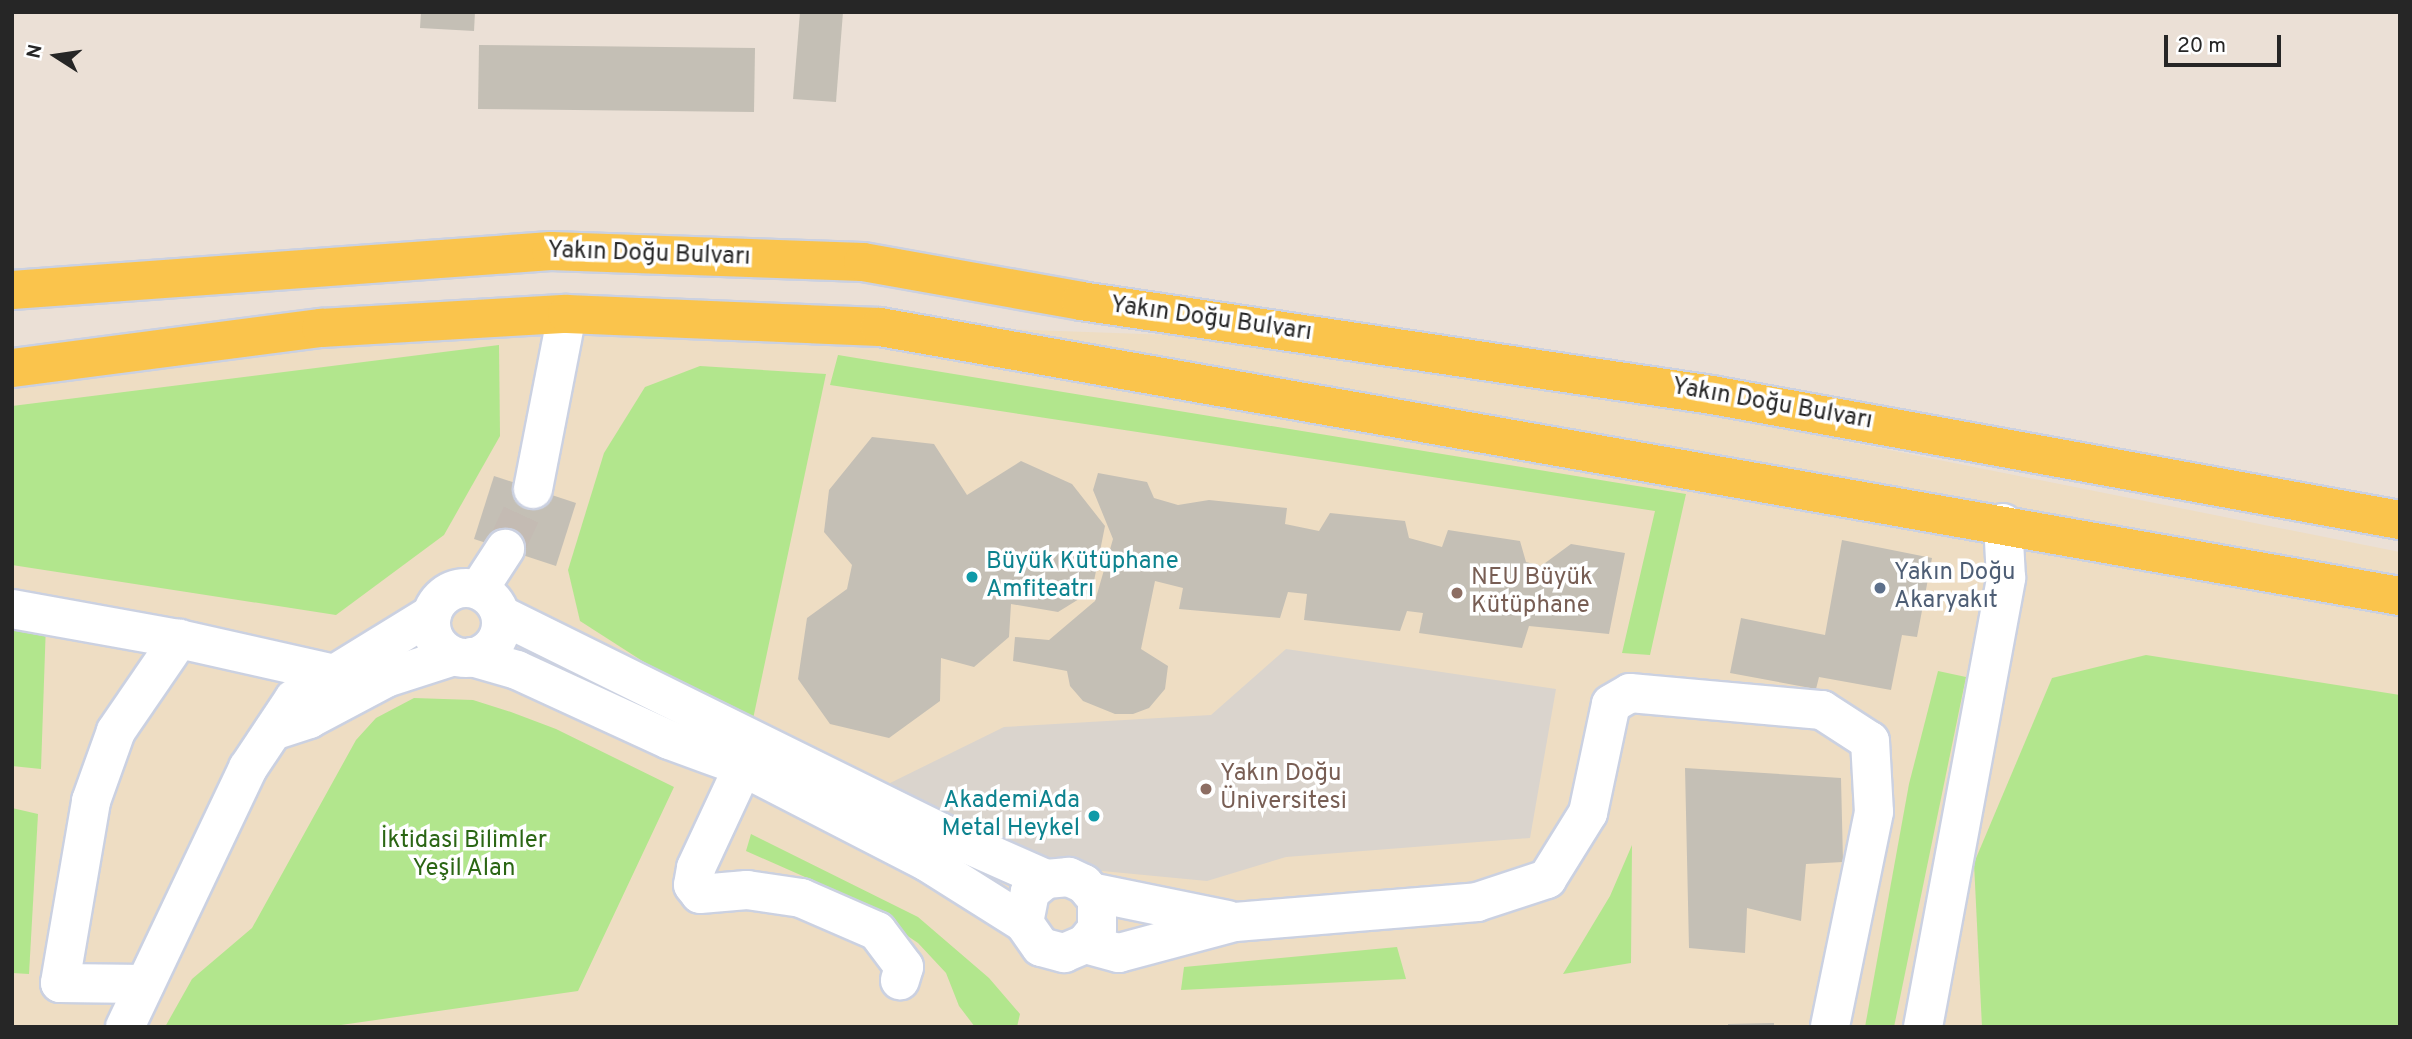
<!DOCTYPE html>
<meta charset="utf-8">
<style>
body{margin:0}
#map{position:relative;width:2412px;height:1039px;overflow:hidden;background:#ebe0d6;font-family:Overpass,sans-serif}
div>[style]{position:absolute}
.education>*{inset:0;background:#eeddc3}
.green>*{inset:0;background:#b2e68d}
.plaza>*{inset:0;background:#dad4cd}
.building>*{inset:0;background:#c4bfb5}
.minor-tunnel>*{height:38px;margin-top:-19px;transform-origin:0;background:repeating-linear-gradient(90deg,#c4bbb3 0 38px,transparent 0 57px)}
.roads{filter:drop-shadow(2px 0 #cbd1e1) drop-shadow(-2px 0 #cbd1e1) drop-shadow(0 2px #cbd1e1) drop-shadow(0 -2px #cbd1e1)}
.minor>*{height:38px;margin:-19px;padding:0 19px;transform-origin:19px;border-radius:19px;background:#fff}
.minor>.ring{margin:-19px;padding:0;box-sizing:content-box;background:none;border:38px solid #fff;border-radius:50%}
.major>*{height:38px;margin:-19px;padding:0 19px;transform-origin:19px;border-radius:19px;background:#fac44c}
.dots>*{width:19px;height:19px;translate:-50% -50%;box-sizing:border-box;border:4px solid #fff;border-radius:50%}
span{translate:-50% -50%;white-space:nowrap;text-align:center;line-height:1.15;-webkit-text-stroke:7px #fff;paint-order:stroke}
.street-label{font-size:24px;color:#262626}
.culture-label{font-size:24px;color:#0d838f}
.left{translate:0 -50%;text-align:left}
.right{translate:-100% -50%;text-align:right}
.service-label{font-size:24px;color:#4e5e75}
.education-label{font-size:24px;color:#785e54}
.park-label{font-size:24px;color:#2b6614}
.frame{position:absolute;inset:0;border:14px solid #262626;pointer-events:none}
.north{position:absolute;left:21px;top:21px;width:70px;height:70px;-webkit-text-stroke:5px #fff;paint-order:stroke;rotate:282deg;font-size:19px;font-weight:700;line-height:28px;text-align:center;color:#262626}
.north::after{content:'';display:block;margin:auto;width:24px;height:32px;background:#262626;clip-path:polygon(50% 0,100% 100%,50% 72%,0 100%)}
.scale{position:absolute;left:2164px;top:35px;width:117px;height:32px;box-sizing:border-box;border:4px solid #262626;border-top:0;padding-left:9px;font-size:21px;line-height:24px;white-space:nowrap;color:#262626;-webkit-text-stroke:5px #fff;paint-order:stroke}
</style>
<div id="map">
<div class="education">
<i style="clip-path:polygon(567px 314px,1430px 344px,1684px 409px,2400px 552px,2400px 1027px,12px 1027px,12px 362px)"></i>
</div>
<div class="green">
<i style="clip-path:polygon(499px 345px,500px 436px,444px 535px,336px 615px,12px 565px,12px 406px)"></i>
<i style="clip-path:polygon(838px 355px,1686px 494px,1650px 655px,1622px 653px,1655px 511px,830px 385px)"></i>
<i style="clip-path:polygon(700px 366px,826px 374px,753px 719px,700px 698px,580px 621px,568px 570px,604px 453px,645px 387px)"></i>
<i style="clip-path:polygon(12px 620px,46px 623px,41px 769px,12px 766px)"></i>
<i style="clip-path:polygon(2146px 655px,2400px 695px,2400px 1027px,1982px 1027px,1974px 863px,2052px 678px)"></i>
<i style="clip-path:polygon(1938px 671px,1966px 677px,1894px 1027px,1865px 1027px,1909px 784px)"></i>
<i style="clip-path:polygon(414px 698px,473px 700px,511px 712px,556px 729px,674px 787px,578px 991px,327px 1027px,165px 1027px,192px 979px,252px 928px,356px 740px,376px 718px)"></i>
<i style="clip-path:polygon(12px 808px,38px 814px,29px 974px,12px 973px)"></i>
<i style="clip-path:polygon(751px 834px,918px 917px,989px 978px,1020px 1014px,1017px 1027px,975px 1027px,959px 1006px,946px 973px,918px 943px,848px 896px,746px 851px)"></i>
<i style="clip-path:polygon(1632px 845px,1631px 963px,1563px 974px,1610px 896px)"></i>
<i style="clip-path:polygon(1397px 947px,1406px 979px,1181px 990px,1184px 967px)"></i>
</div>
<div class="plaza">
<i style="clip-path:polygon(1286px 649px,1556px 689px,1530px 838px,1286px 857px,1207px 881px,1050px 866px,884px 786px,1004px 727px,1211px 715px)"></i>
</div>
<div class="building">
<i style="clip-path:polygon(421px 12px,475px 12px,474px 31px,420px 28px)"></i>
<i style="clip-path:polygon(800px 12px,843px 12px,836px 102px,793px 99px)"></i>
<i style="clip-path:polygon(479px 45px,755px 48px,754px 112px,478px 109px)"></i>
<i style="clip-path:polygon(872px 437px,934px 444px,967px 495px,1021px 461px,1072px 484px,1105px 526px,1092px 591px,1058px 612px,1011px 604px,1009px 637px,974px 667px,941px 658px,940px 701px,889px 738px,830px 724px,798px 679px,807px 618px,847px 589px,852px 565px,824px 532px,829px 490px)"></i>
<i style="clip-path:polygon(1098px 473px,1147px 482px,1154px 498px,1178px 505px,1209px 500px,1287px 508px,1285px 524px,1319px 531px,1330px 513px,1405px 521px,1409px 538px,1442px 547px,1448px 530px,1520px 541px,1526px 562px,1541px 566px,1571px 544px,1625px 553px,1609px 634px,1529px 626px,1522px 648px,1419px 633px,1423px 613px,1407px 611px,1400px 631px,1304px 620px,1307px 594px,1288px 592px,1280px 618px,1179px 609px,1183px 588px,1155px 581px,1141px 649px,1168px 666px,1165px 689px,1149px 708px,1133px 714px,1115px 714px,1083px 701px,1070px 686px,1067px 671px,1013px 661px,1015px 637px,1049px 640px,1095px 601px,1113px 539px,1093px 490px)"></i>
<i style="clip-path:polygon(494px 476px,576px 503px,556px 566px,474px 539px)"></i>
<i style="clip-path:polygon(1842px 540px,1932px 558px,1917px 637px,1902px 635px,1891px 690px,1819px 677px,1816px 689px,1730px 673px,1741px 618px,1825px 635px)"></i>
<i style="clip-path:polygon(1685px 768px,1841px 778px,1843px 862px,1806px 864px,1801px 921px,1747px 908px,1745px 953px,1689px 948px)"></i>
<i style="clip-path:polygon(1774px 1023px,1774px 1027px,1728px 1027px,1728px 1024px)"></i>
</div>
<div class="minor-tunnel">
<i style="left:505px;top:549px;width:66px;rotate:-65deg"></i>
</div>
<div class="roads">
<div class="minor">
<i style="left:533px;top:489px;width:178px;rotate:-79deg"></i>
<i class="ring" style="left:431px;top:588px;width:32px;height:32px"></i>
<i style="left:479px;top:589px;width:48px;rotate:-57deg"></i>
<i style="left:12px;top:609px;width:170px;rotate:10.2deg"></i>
<i style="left:179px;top:639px;width:155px;rotate:12.7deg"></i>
<i style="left:501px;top:615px;width:492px;rotate:26.3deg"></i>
<i style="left:942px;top:833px;width:114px;rotate:23.9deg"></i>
<i style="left:472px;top:657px;width:47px;rotate:16.1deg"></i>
<i style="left:517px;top:670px;width:167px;rotate:24.7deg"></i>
<i style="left:669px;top:740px;width:79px;rotate:20deg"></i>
<i style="left:743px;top:767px;width:207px;rotate:27.3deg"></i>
<i style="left:927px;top:862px;width:115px;rotate:32.2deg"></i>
<i style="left:1024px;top:923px;width:29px;rotate:55deg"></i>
<i style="left:1041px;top:947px;width:24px;rotate:15deg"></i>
<i style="left:1064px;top:953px;width:23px;rotate:-23deg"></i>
<i style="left:1085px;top:944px;width:19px;rotate:-51deg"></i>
<i style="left:1097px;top:929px;width:30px;rotate:-90deg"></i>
<i style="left:1097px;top:899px;width:20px;rotate:-131deg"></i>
<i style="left:1084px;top:884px;width:17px;rotate:-155deg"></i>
<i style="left:1069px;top:877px;width:23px;rotate:175deg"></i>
<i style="left:1046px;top:879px;width:21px;rotate:141deg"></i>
<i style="left:1030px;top:892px;width:32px;rotate:101deg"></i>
<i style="left:273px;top:731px;width:38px;rotate:-18deg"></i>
<i style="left:309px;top:719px;width:87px;rotate:-28deg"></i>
<i style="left:386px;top:678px;width:71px;rotate:-17.9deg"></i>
<i style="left:743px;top:767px;width:111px;rotate:115deg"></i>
<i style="left:696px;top:868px;width:17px;rotate:100deg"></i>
<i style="left:693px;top:885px;width:11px;rotate:52deg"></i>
<i style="left:700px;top:894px;width:47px;rotate:-4.9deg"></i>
<i style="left:747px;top:890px;width:55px;rotate:8.4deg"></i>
<i style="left:801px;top:898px;width:83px;rotate:23.5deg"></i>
<i style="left:877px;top:931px;width:45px;rotate:53.1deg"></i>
<i style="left:904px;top:967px;width:14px;rotate:107deg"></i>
<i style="left:1091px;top:892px;width:139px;rotate:11.6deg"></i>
<i style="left:1085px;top:944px;width:35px;rotate:15deg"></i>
<i style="left:1119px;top:953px;width:120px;rotate:-15deg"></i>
<i style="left:1235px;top:922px;width:243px;rotate:-4.7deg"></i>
<i style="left:1477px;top:902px;width:74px;rotate:-18.2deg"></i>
<i style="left:1547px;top:879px;width:78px;rotate:-58.2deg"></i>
<i style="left:1588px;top:813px;width:111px;rotate:-78.1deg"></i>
<i style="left:1611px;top:704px;width:22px;rotate:-30deg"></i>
<i style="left:1630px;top:693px;width:193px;rotate:5.1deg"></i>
<i style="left:1822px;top:710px;width:57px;rotate:32.9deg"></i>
<i style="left:1870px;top:741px;width:71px;rotate:86.8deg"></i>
<i style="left:1874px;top:812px;width:219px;rotate:101.6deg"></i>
<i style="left:145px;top:984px;width:85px;rotate:-179.3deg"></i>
<i style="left:60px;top:983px;width:185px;rotate:-80.3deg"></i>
<i style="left:91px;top:801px;width:74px;rotate:-70.3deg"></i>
<i style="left:116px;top:731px;width:112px;rotate:-55.6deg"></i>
<i style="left:125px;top:1027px;width:287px;rotate:-64.6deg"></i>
<i style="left:248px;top:768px;width:83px;rotate:-56.3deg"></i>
<i style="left:294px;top:699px;width:162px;rotate:-31.6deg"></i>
<i style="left:1923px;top:1027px;width:457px;rotate:-79.5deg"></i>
<i style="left:2006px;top:578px;width:55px;rotate:-93.1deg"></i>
</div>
<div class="major">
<i style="left:12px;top:290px;width:540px;rotate:-4.14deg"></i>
<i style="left:551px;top:251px;width:312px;rotate:2deg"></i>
<i style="left:863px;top:262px;width:221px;rotate:10.1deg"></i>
<i style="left:1081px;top:301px;width:638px;rotate:8.47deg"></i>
<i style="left:1712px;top:395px;width:699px;rotate:10.3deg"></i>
<i style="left:12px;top:368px;width:312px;rotate:-7.4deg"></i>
<i style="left:321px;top:328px;width:246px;rotate:-3.3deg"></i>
<i style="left:567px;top:314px;width:313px;rotate:2.4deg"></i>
<i style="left:880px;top:327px;width:1544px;rotate:10.04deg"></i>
</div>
</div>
<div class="dots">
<i style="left:972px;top:577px;background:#0f9aa8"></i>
<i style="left:1880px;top:588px;background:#5c6f8a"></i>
<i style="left:1457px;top:593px;background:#8d6e63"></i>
<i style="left:1206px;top:789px;background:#8d6e63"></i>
<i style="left:1094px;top:816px;background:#0f9aa8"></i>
</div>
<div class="street-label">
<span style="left:649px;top:255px;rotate:2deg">Yakın Doğu Bulvarı</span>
<span style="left:1211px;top:320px;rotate:8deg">Yakın Doğu Bulvarı</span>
<span style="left:1772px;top:405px;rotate:10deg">Yakın Doğu Bulvarı</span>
</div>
<div class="culture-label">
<span class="left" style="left:986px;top:577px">Büyük Kütüphane<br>Amfiteatrı</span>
<span class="right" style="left:1080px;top:816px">AkademiAda<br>Metal Heykel</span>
</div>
<div class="service-label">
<span class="left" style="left:1894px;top:588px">Yakın Doğu<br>Akaryakıt</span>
</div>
<div class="education-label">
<span class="left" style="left:1471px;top:593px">NEU Büyük<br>Kütüphane</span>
<span class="left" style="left:1220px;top:789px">Yakın Doğu<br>Üniversitesi</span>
</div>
<div class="park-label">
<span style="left:464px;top:856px">İktidasi Bilimler<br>Yeşil Alan</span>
</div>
<div class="frame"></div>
<div class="north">N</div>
<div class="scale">20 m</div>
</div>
